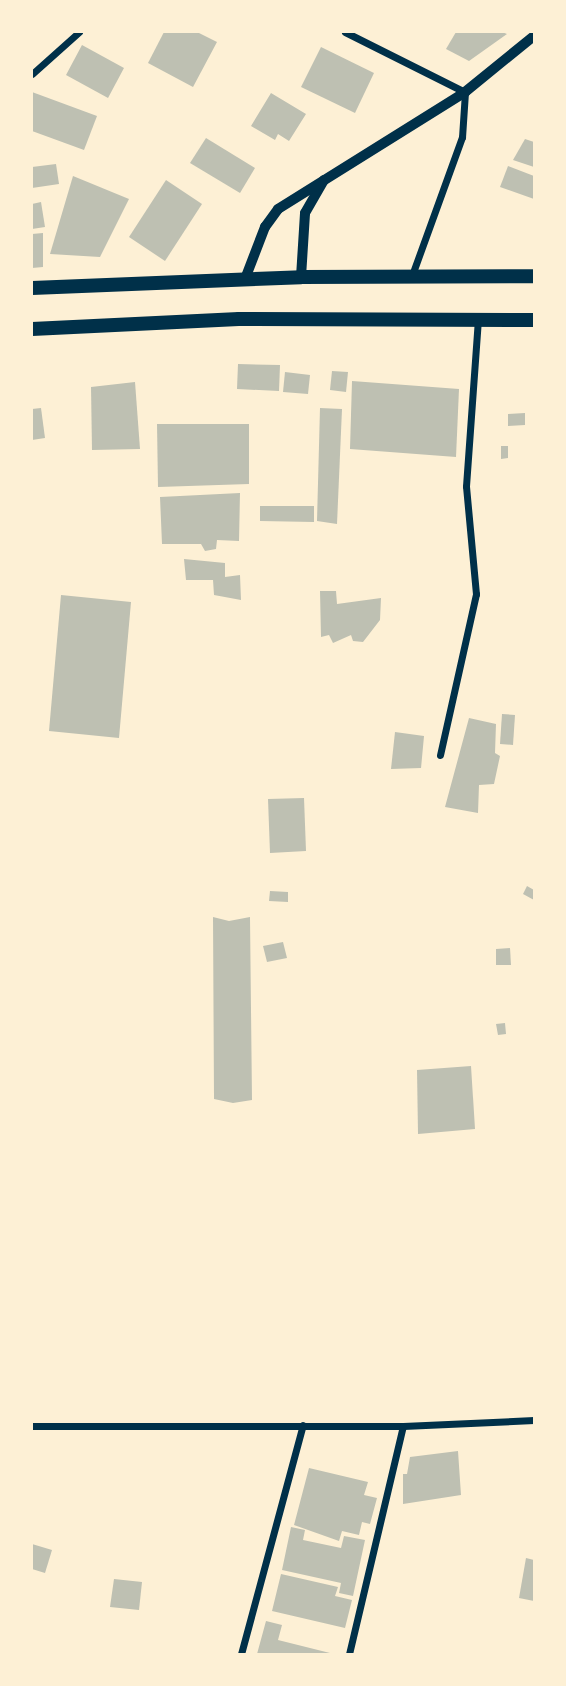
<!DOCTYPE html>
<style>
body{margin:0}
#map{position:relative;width:566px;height:1686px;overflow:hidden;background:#fdf0d5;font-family:"Times New Roman",serif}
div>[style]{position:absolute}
.building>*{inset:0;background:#bec0b2}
.minor>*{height:7px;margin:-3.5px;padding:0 3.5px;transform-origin:3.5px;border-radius:3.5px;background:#003049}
.tertiary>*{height:10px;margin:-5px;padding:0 5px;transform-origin:5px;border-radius:5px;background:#003049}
.primary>*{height:14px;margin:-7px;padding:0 7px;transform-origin:7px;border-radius:7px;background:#003049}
span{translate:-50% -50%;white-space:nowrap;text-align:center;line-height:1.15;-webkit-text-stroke:6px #fdf0d5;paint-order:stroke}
.frame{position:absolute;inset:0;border:33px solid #fdf0d5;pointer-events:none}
</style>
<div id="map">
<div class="building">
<i style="clip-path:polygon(164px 32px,197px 32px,217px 42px,193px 87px,148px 63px)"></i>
<i style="clip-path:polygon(456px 32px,502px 32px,507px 34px,469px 61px,446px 49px)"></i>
<i style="clip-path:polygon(82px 45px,124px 68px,108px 98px,66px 75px)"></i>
<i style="clip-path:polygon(321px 47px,374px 73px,355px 113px,301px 87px)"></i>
<i style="clip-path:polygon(32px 92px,97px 116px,84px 150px,32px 131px)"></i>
<i style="clip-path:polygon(271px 93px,306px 114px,289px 141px,278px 134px,275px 140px,251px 126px)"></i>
<i style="clip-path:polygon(206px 138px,255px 168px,240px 193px,190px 163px)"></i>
<i style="clip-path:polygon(525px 139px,534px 142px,534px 167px,513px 160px)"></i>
<i style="clip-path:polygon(56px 164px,59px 184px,32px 188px,32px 167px)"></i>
<i style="clip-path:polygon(508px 166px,534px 176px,534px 199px,500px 187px)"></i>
<i style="clip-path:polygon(73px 176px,129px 199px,100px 257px,50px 254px)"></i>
<i style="clip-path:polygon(166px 180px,202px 204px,165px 261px,129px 237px)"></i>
<i style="clip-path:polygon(41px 202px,45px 227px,32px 229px,32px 204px)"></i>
<i style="clip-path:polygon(43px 233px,43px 267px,32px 268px,32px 234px)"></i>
<i style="clip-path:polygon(238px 364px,280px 365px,279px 391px,237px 389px)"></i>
<i style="clip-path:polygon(332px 371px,348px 372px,346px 392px,330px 390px)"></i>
<i style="clip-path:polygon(285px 372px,310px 375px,308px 394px,283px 392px)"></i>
<i style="clip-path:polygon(352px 381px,459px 389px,456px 457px,350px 449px)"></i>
<i style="clip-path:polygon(135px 382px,140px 449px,92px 450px,91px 387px)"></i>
<i style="clip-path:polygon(41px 408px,45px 438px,32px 440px,32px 409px)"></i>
<i style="clip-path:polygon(320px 408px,342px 409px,337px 524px,317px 521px)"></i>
<i style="clip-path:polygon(525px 413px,525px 425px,508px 426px,508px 414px)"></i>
<i style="clip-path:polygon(157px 424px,249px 424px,249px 484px,158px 487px)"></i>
<i style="clip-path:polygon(501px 446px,508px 446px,508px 458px,501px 459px)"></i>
<i style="clip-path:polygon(240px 493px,239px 541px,217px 540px,216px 549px,205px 551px,201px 544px,162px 544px,160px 497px)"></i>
<i style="clip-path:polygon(260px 506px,314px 506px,314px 522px,260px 521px)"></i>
<i style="clip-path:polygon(184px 559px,225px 563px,225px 577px,240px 575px,241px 600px,214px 595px,213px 580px,186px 580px)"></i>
<i style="clip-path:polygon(320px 591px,336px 591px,337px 604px,381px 598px,380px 620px,363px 642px,353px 641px,351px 635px,333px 643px,329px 635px,321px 637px)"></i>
<i style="clip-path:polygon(61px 595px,131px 602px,119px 738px,49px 731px)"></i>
<i style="clip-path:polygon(502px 714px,515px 715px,513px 745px,500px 744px)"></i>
<i style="clip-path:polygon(469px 718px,496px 724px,495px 753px,500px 756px,494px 784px,479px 785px,478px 813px,445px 807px)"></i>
<i style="clip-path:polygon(395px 732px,424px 736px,421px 768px,391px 769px)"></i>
<i style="clip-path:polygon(304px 798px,306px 851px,270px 853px,268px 799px)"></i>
<i style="clip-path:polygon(527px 886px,534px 890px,534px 900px,523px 894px)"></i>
<i style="clip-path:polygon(270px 891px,288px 892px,288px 902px,269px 901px)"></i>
<i style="clip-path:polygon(213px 917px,229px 921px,250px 917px,252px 1100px,233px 1103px,214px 1099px)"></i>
<i style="clip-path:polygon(283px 942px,287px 958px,267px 962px,263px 946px)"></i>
<i style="clip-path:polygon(510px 948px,511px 965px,496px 965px,496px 949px)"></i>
<i style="clip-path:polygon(505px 1023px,506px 1034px,498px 1035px,496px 1024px)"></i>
<i style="clip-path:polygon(471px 1066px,475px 1129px,418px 1134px,417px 1070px)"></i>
<i style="clip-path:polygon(458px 1451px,461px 1495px,403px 1504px,403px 1474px,407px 1474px,410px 1457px)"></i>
<i style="clip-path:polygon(309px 1468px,368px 1482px,364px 1495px,377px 1498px,370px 1524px,362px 1522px,359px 1535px,342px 1531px,339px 1541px,294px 1525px)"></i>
<i style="clip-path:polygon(291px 1527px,305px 1530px,303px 1540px,341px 1548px,344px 1536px,365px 1540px,353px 1596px,339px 1593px,341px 1583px,282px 1570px)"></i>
<i style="clip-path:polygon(32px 1544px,52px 1550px,45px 1573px,32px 1569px)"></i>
<i style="clip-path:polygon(526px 1558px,534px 1560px,534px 1601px,519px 1598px)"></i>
<i style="clip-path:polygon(281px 1574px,338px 1587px,335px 1596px,352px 1600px,345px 1628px,272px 1611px)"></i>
<i style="clip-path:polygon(114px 1579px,142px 1582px,139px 1610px,110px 1607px)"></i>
<i style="clip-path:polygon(266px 1621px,282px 1625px,278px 1640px,334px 1654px,257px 1654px)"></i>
</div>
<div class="minor">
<i style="left:345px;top:32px;width:134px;rotate:26.6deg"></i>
<i style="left:465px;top:92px;width:45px;rotate:93.8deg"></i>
<i style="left:462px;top:137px;width:147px;rotate:109.9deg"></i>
<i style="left:32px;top:74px;width:63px;rotate:-41.8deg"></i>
<i style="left:440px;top:755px;width:165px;rotate:-77.4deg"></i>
<i style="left:476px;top:594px;width:108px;rotate:-95.3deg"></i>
<i style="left:466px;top:486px;width:167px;rotate:-85.9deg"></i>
<i style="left:32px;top:1426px;width:371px"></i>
<i style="left:403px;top:1426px;width:131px;rotate:-2.6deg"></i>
<i style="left:241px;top:1654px;width:237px;rotate:-74.9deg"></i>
<i style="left:349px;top:1654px;width:234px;rotate:-76.7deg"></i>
</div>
<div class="tertiary">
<i style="left:301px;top:277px;width:64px;rotate:-86.4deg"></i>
<i style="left:305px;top:213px;width:38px;rotate:-60deg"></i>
<i style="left:245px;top:279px;width:56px;rotate:-69deg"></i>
<i style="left:265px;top:227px;width:22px;rotate:-54deg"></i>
<i style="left:278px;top:209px;width:221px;rotate:-32deg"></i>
<i style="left:465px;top:92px;width:89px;rotate:-39.1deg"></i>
</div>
<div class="primary">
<i style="left:32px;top:288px;width:269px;rotate:-2.3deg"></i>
<i style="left:301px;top:277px;width:233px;rotate:-0.2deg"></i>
<i style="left:32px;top:329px;width:207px;rotate:-2.8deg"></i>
<i style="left:239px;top:319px;width:295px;rotate:0.2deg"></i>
</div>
<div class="frame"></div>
</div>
